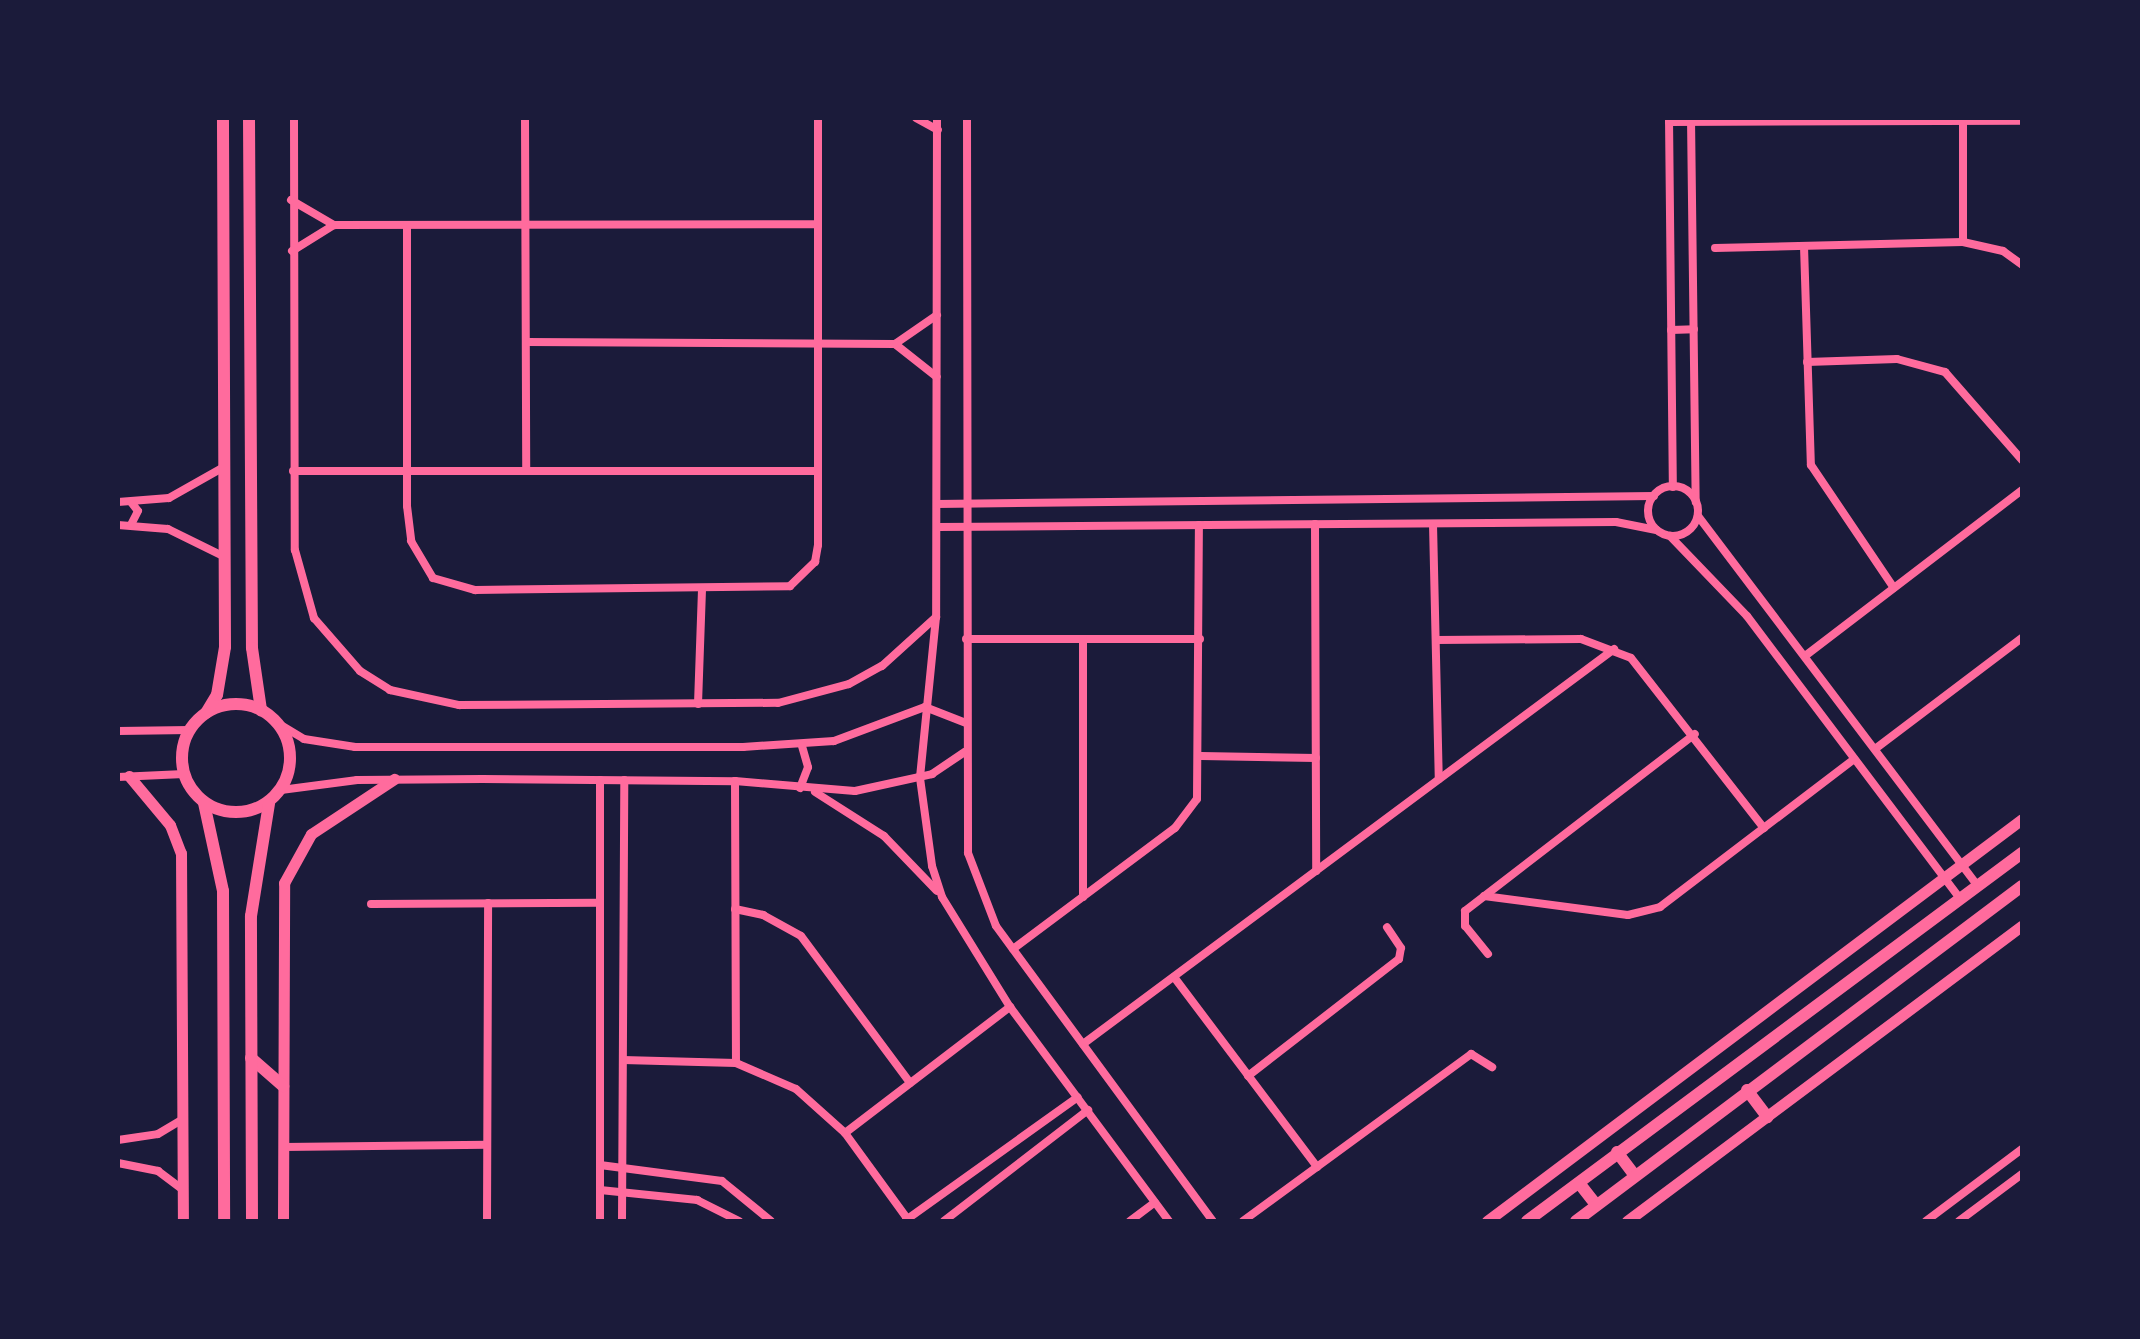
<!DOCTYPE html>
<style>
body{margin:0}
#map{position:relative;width:2140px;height:1339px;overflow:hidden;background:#1b1b3a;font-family:"Source Sans 3",sans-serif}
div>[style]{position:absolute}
.minor>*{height:8px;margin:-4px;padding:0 4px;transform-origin:4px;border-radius:4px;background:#ff6b9d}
.minor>.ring{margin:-4px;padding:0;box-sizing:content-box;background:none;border:8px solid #ff6b9d;border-radius:50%}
.tertiary>*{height:11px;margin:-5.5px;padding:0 5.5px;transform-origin:5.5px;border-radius:5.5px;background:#ff6b9d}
.secondary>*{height:12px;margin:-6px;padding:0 6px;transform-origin:6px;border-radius:6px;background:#ff6b9d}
.secondary>.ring{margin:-6px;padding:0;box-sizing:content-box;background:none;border:12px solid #ff6b9d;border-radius:50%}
span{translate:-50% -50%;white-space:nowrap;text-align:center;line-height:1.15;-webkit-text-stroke:7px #1b1b3a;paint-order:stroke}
.frame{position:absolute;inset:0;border:120px solid #1b1b3a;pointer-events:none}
</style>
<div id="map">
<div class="minor">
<i style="left:294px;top:118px;width:432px;rotate:89.9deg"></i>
<i style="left:295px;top:550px;width:71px;rotate:74.4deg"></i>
<i style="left:314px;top:618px;width:70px;rotate:49deg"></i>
<i style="left:360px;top:671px;width:36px;rotate:32deg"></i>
<i style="left:390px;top:690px;width:71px;rotate:12.3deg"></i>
<i style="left:459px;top:705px;width:319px;rotate:-0.4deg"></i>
<i style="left:778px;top:703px;width:73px;rotate:-15deg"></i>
<i style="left:849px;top:684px;width:38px;rotate:-29deg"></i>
<i style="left:882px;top:666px;width:73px;rotate:-42.2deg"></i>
<i style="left:525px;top:118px;width:353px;rotate:89.8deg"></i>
<i style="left:916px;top:118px;width:25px;rotate:29deg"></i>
<i style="left:937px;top:118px;width:499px;rotate:90.1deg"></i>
<i style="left:936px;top:617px;width:162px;rotate:95.7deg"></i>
<i style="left:920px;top:778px;width:89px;rotate:82.2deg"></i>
<i style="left:932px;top:866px;width:33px;rotate:72deg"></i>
<i style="left:942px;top:897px;width:129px;rotate:58.3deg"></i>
<i style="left:1010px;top:1007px;width:267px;rotate:53.4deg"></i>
<i style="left:967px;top:118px;width:735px;rotate:89.92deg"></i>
<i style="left:968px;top:853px;width:78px;rotate:69deg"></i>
<i style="left:996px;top:926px;width:366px;rotate:53.7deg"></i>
<i style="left:1669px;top:118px;width:369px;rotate:89.4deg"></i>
<i style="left:1691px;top:118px;width:384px;rotate:89.3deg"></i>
<i style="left:1963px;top:121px;width:121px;rotate:90deg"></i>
<i style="left:1669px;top:122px;width:353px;rotate:-0.2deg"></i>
<i style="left:291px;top:200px;width:50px;rotate:30.2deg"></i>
<i style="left:334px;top:225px;width:484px;rotate:-0.1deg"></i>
<i style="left:407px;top:225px;width:281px;rotate:90deg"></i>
<i style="left:407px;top:506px;width:35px;rotate:83deg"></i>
<i style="left:411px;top:541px;width:43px;rotate:59.3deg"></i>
<i style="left:433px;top:578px;width:44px;rotate:15.9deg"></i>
<i style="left:475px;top:590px;width:315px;rotate:-0.7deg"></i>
<i style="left:790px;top:586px;width:35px;rotate:-44deg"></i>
<i style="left:815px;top:562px;width:17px;rotate:-80deg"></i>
<i style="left:818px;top:545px;width:427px;rotate:-90deg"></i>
<i style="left:1804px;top:246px;width:219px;rotate:88.2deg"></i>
<i style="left:1811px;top:465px;width:148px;rotate:56deg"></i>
<i style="left:1715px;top:248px;width:248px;rotate:-1.4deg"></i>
<i style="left:1963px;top:242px;width:41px;rotate:12.7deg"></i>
<i style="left:2003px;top:251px;width:24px;rotate:36deg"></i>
<i style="left:292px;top:251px;width:49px;rotate:-31.8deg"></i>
<i style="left:1671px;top:330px;width:23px;rotate:-2deg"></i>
<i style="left:526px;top:342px;width:369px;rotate:0.3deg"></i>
<i style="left:895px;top:344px;width:51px;rotate:-34.6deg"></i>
<i style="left:895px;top:344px;width:53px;rotate:38.2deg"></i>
<i style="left:1807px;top:362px;width:90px;rotate:-1.9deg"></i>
<i style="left:1897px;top:359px;width:50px;rotate:15.2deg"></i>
<i style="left:1945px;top:372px;width:117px;rotate:48.8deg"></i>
<i style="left:293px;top:471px;width:525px"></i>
<i class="ring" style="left:1648px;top:486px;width:42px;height:42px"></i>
<i style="left:118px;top:502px;width:51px;rotate:-4.5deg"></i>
<i style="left:169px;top:498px;width:63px;rotate:-29.4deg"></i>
<i style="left:131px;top:502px;width:11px;rotate:52deg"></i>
<i style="left:138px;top:511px;width:16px;rotate:117deg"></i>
<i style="left:937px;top:504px;width:717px;rotate:-0.64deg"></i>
<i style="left:1698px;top:516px;width:464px;rotate:52.9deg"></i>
<i style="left:1315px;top:524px;width:347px;rotate:89.8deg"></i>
<i style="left:1433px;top:524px;width:255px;rotate:88.7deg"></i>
<i style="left:118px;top:525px;width:50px;rotate:4.6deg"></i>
<i style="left:168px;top:529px;width:64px;rotate:26.2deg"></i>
<i style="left:937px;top:527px;width:679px;rotate:-0.42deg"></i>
<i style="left:1616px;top:522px;width:41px;rotate:11.3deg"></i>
<i style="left:1670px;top:536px;width:111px;rotate:46.1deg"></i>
<i style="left:1747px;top:616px;width:354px;rotate:53deg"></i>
<i style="left:966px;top:639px;width:234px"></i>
<i style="left:1436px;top:640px;width:145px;rotate:-0.4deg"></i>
<i style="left:1581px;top:639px;width:53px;rotate:20.8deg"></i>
<i style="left:1631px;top:658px;width:216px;rotate:52deg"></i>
<i style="left:1805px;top:656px;width:273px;rotate:-37.4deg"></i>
<i style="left:698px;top:704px;width:114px;rotate:-88deg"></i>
<i style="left:279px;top:724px;width:29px;rotate:31deg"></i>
<i style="left:304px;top:739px;width:52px;rotate:8.9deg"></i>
<i style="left:355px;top:747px;width:388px"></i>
<i style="left:743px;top:747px;width:91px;rotate:-3.8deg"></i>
<i style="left:834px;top:741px;width:97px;rotate:-20.5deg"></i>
<i style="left:925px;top:707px;width:44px;rotate:21.3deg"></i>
<i style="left:118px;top:731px;width:72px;rotate:-0.8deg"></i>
<i style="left:1875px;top:749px;width:184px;rotate:-37.1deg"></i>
<i style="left:1201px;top:756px;width:115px;rotate:1deg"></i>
<i style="left:118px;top:777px;width:66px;rotate:-2.6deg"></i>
<i style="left:600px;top:780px;width:441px;rotate:90deg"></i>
<i style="left:735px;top:781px;width:282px;rotate:89.8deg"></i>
<i style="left:800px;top:788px;width:22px;rotate:-69deg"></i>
<i style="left:808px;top:767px;width:22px;rotate:-106deg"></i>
<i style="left:281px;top:790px;width:77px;rotate:-7.5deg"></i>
<i style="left:357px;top:780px;width:125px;rotate:-0.5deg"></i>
<i style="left:482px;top:779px;width:253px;rotate:0.5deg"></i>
<i style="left:735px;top:781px;width:120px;rotate:4.8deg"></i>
<i style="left:855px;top:791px;width:79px;rotate:-12.4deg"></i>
<i style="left:932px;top:774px;width:40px;rotate:-34deg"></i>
<i style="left:815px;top:792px;width:82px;rotate:32.5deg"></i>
<i style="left:884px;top:836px;width:76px;rotate:46.1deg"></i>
<i style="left:1484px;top:896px;width:145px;rotate:7.5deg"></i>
<i style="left:1628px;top:915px;width:33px;rotate:-14deg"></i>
<i style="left:1660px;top:907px;width:244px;rotate:-37.3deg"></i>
<i style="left:1083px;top:897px;width:258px;rotate:-90deg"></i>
<i style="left:371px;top:904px;width:228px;rotate:-0.3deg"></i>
<i style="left:735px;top:909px;width:29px;rotate:12deg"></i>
<i style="left:763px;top:915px;width:43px;rotate:28.9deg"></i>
<i style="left:801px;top:936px;width:183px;rotate:53.4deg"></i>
<i style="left:1013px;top:949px;width:202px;rotate:-36.8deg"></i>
<i style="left:1175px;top:828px;width:36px;rotate:-53deg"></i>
<i style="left:1197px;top:799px;width:274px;rotate:-89.6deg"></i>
<i style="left:1488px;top:954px;width:36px;rotate:-129deg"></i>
<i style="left:1465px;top:926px;width:15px;rotate:-90deg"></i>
<i style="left:1465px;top:911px;width:290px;rotate:-37.6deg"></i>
<i style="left:1174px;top:977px;width:238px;rotate:53deg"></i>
<i style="left:1083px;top:1044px;width:662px;rotate:-36.64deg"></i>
<i style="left:623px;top:1060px;width:113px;rotate:1.5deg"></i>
<i style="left:736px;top:1063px;width:65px;rotate:23.4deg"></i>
<i style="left:796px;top:1089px;width:66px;rotate:41.9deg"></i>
<i style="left:845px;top:1133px;width:109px;rotate:54deg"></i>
<i style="left:1248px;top:1076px;width:191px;rotate:-37.8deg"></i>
<i style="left:1399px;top:959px;width:11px;rotate:-80deg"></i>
<i style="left:1401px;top:948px;width:25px;rotate:-124deg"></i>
<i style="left:845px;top:1133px;width:208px;rotate:-37.4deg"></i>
<i style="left:118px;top:1140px;width:40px;rotate:-8.5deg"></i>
<i style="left:158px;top:1134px;width:29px;rotate:-31deg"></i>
<i style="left:283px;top:1147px;width:204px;rotate:-0.6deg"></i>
<i style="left:118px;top:1163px;width:41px;rotate:11.3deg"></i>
<i style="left:158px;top:1171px;width:30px;rotate:37deg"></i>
<i style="left:600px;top:1165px;width:123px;rotate:7.5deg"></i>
<i style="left:722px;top:1181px;width:63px;rotate:39.2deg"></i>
<i style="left:600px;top:1190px;width:98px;rotate:5.9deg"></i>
<i style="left:697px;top:1200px;width:47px;rotate:26.6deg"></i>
<i style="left:906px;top:1220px;width:211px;rotate:-35.6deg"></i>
<i style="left:487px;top:1221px;width:318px;rotate:-89.8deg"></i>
<i style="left:622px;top:1221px;width:441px;rotate:-89.7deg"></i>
<i style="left:944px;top:1221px;width:182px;rotate:-37.6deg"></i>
<i style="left:1130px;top:1221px;width:31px;rotate:-37deg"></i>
<i style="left:1243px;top:1221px;width:283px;rotate:-36.2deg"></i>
<i style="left:1471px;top:1054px;width:25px;rotate:32deg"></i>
<i style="left:1926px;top:1221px;width:120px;rotate:-36.9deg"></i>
<i style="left:1959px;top:1221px;width:79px;rotate:-36.7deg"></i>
</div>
<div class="tertiary">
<i style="left:129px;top:776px;width:64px;rotate:50.1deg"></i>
<i style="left:170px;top:825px;width:30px;rotate:69deg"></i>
<i style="left:181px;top:853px;width:368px;rotate:89.7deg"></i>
<i style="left:283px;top:1221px;width:338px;rotate:-89.8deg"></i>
<i style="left:284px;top:883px;width:56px;rotate:-61.1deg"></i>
<i style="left:311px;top:834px;width:100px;rotate:-33.5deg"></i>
<i style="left:1487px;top:1221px;width:669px;rotate:-36.92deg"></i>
<i style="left:1627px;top:1221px;width:493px;rotate:-36.8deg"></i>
</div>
<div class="secondary">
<i style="left:249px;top:118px;width:530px;rotate:89.68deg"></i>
<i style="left:252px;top:648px;width:63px;rotate:81.7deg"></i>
<i class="ring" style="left:182px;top:704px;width:96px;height:96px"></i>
<i style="left:206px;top:713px;width:21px;rotate:-59deg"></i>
<i style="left:217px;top:695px;width:49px;rotate:-80.5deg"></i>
<i style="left:225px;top:647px;width:529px;rotate:-90.22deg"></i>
<i style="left:204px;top:803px;width:90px;rotate:77.8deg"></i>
<i style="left:223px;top:891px;width:330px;rotate:89.8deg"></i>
<i style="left:251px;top:1058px;width:43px;rotate:41.2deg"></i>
<i style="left:1747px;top:1090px;width:34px;rotate:53deg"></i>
<i style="left:1617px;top:1152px;width:30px;rotate:53deg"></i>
<i style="left:1579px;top:1183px;width:28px;rotate:52deg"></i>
<i style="left:252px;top:1221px;width:305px;rotate:-90.2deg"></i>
<i style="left:251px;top:916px;width:114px;rotate:-80.9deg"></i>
<i style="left:1527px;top:1221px;width:617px;rotate:-36.63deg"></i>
<i style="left:1576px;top:1221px;width:558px;rotate:-36.91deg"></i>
</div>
<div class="frame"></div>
</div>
